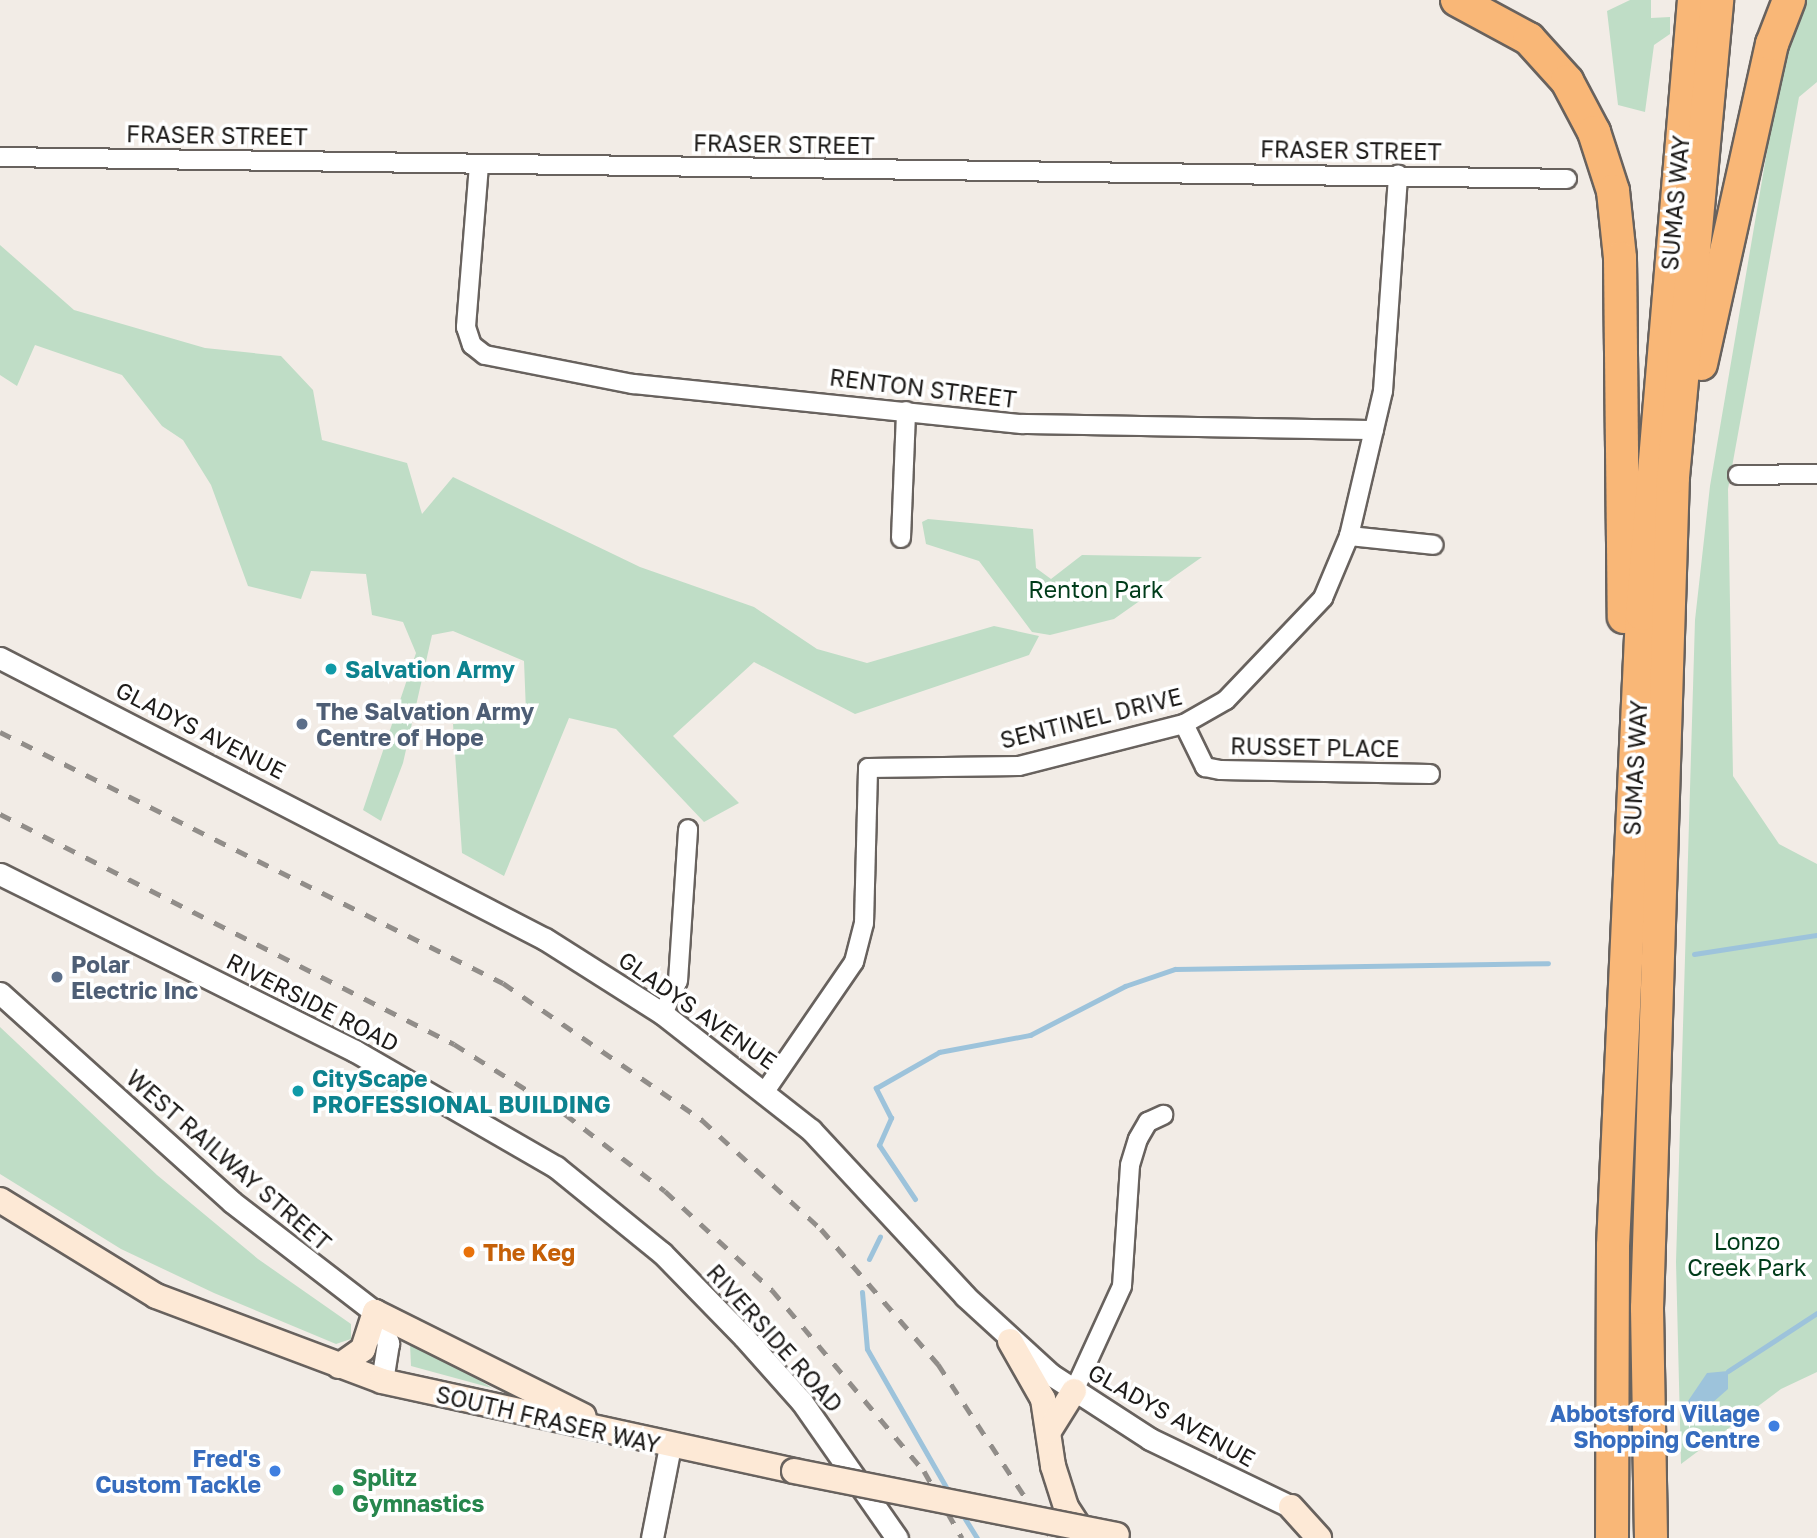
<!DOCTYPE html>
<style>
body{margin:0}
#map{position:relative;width:1817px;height:1538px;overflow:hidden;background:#f2ece6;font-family:"Golos Text",sans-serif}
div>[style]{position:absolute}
.green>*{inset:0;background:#bfddc6}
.water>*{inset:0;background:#9dc3db}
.stream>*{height:5px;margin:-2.5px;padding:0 2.5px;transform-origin:2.5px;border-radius:2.5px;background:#9dc3db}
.roads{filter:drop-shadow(2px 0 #68625e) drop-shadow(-2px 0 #68625e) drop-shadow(0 2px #68625e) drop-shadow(0 -2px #68625e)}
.minor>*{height:18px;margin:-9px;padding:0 9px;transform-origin:9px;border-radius:9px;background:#fff}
.tertiary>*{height:21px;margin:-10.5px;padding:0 10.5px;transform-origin:10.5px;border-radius:10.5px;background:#fff}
.secondary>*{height:24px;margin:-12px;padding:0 12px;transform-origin:12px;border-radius:12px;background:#fde9d6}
.motorway>*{height:32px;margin:-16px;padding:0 16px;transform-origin:16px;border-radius:16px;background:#f9b777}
.rail>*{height:5px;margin-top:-2.5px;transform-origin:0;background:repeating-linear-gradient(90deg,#918d89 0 12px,transparent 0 24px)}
.bridges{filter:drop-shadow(2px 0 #68625e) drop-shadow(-2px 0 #68625e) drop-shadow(0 2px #68625e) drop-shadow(0 -2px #68625e)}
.secondary-bridge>*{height:24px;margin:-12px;padding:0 12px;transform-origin:12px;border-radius:12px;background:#fde9d6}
.dots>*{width:19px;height:19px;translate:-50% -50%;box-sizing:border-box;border:4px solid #fff;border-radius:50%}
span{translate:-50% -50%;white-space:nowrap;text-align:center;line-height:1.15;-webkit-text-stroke:7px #fff;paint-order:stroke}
.street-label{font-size:23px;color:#1d1b19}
.park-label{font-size:23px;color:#003c1a}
.culture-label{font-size:23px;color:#0d838f;font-weight:700}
.left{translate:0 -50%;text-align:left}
.service-label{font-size:23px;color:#4e5e75;font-weight:700}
.food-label{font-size:23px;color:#c56008;font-weight:700}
.shop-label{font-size:23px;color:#366cbe;font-weight:700}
.right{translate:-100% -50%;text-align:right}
.leisure-label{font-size:23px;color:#27864d;font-weight:700}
</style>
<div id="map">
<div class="green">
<i style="clip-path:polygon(1630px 0,1651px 0,1651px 18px,1670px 17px,1670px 34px,1654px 45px,1645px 112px,1618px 105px,1607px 11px)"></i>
<i style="clip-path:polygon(1803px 0,1817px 0,1817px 82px,1799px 97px,1728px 489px,1733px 776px,1779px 844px,1817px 864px,1817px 1372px,1781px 1389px,1681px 1464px,1676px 1262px,1695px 620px,1710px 486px,1783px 57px)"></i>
<i style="clip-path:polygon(0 245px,74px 310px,205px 348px,281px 356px,313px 390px,322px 440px,407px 463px,422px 514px,453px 477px,640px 567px,754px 607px,817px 649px,867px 663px,994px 626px,1039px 636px,1029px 655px,855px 714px,754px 662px,673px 736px,739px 803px,704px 822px,616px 729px,569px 718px,504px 876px,462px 853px,453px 724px,526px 712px,524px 661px,453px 631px,432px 635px,403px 763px,381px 821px,363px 810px,416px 653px,403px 622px,372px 615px,366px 574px,311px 571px,301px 599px,248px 586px,211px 485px,183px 440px,162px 426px,122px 375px,35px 345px,17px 386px,0 375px)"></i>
<i style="clip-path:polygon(928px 519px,1033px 529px,1036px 568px,1051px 579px,1082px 555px,1202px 557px,1114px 619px,1050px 635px,1032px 632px,979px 561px,926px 544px,922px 522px)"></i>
<i style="clip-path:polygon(0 1027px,157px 1175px,258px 1259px,351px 1324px,351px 1339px,336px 1344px,214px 1293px,121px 1249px,0 1174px)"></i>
<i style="clip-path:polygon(410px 1344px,428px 1349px,492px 1388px,411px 1366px)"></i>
</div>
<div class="water">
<i style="clip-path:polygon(1728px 1371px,1728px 1389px,1703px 1411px,1686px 1404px,1707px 1373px)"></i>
</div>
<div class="stream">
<i style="left:1694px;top:954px;width:124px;rotate:-8.8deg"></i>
<i style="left:915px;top:1199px;width:65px;rotate:-123.7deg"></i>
<i style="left:879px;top:1145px;width:30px;rotate:-66deg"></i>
<i style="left:891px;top:1118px;width:34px;rotate:-117deg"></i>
<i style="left:876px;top:1088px;width:73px;rotate:-29.7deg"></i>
<i style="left:939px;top:1052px;width:93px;rotate:-10.6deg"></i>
<i style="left:1030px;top:1035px;width:107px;rotate:-27.3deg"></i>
<i style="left:1125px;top:986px;width:53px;rotate:-18.8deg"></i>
<i style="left:1175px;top:969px;width:373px;rotate:-0.9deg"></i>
<i style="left:869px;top:1259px;width:25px;rotate:-64deg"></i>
<i style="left:862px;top:1292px;width:57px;rotate:85deg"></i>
<i style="left:867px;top:1349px;width:167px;rotate:60.2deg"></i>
<i style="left:1728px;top:1371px;width:106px;rotate:-33.1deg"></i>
<i style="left:962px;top:1514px;width:28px;rotate:58deg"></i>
</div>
<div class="roads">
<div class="minor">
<i style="left:0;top:157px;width:1567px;rotate:0.8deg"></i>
<i style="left:479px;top:165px;width:163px;rotate:94.6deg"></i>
<i style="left:466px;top:327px;width:19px;rotate:72deg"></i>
<i style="left:472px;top:345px;width:16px;rotate:38deg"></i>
<i style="left:485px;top:355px;width:151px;rotate:11.1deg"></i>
<i style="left:633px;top:384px;width:391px;rotate:5.9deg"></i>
<i style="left:1022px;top:424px;width:352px;rotate:1deg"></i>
<i style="left:1738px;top:475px;width:79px;rotate:-0.7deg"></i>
<i style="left:1349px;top:536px;width:85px;rotate:6deg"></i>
<i style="left:901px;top:538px;width:127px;rotate:-87.7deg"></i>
<i style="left:1184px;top:724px;width:48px;rotate:64deg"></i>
<i style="left:1205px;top:767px;width:16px;rotate:11deg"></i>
<i style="left:1221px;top:770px;width:209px;rotate:1.1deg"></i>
<i style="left:663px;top:1014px;width:36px;rotate:-66deg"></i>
<i style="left:678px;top:981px;width:152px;rotate:-86.2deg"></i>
<i style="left:766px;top:1090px;width:155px;rotate:-55.5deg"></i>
<i style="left:854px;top:962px;width:40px;rotate:-75.6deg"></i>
<i style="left:864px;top:923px;width:155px;rotate:-88.5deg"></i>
<i style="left:868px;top:768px;width:151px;rotate:-0.8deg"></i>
<i style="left:1019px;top:766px;width:170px;rotate:-14.3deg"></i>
<i style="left:1184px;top:724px;width:48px;rotate:-29.7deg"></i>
<i style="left:1226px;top:700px;width:141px;rotate:-46.4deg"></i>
<i style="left:1323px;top:598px;width:67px;rotate:-67.2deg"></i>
<i style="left:1349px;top:536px;width:149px;rotate:-76.8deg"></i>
<i style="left:1383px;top:391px;width:217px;rotate:-86deg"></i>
<i style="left:1074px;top:1391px;width:115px;rotate:-65.4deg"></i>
<i style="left:1122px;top:1286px;width:121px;rotate:-86.2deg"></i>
<i style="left:1130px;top:1165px;width:27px;rotate:-73deg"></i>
<i style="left:1138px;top:1139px;width:20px;rotate:-60deg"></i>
<i style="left:1148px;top:1122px;width:17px;rotate:-25deg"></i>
</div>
<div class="tertiary">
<i style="left:0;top:658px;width:613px;rotate:27.28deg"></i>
<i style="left:545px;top:939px;width:140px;rotate:32.4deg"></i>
<i style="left:663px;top:1014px;width:188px;rotate:38.1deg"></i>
<i style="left:811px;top:1130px;width:226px;rotate:47.1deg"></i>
<i style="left:965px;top:1296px;width:115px;rotate:42.5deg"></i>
<i style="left:1050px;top:1374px;width:119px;rotate:33deg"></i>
<i style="left:1150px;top:1439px;width:157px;rotate:25.7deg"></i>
<i style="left:0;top:874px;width:397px;rotate:26.5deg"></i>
<i style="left:355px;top:1051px;width:232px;rotate:30deg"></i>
<i style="left:556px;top:1167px;width:136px;rotate:39.1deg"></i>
<i style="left:662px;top:1253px;width:117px;rotate:45.7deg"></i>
<i style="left:744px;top:1337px;width:87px;rotate:48.3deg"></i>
<i style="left:802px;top:1402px;width:166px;rotate:55.1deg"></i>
<i style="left:0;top:993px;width:312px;rotate:42deg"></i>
<i style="left:232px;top:1202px;width:180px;rotate:37.6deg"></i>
<i style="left:375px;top:1312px;width:34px;rotate:67deg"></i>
<i style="left:388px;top:1343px;width:38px;rotate:99deg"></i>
<i style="left:652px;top:1538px;width:94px;rotate:-78.9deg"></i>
</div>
<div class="secondary">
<i style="left:0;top:1200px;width:183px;rotate:31.6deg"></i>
<i style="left:156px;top:1296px;width:241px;rotate:20.6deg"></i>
<i style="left:382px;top:1381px;width:422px;rotate:12.3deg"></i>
<i style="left:1010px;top:1341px;width:67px;rotate:60.4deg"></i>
<i style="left:1043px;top:1399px;width:68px;rotate:81.5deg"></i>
<i style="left:1053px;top:1466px;width:43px;rotate:72.4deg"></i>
<i style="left:1066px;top:1507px;width:37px;rotate:57deg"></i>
<i style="left:339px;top:1366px;width:29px;rotate:-35deg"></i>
<i style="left:363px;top:1349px;width:39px;rotate:-72deg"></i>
<i style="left:375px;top:1312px;width:233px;rotate:26.5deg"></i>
<i style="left:1049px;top:1431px;width:47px;rotate:-58deg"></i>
<i style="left:1291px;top:1507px;width:42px;rotate:47.9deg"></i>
</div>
<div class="motorway">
<i style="left:1457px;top:0;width:82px;rotate:28.4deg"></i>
<i style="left:1529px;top:39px;width:57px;rotate:47.9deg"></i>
<i style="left:1567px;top:81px;width:58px;rotate:62.1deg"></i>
<i style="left:1594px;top:132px;width:62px;rotate:72.1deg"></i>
<i style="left:1613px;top:191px;width:67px;rotate:84deg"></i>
<i style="left:1620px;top:258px;width:359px;rotate:89.4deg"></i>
<i style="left:1701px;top:364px;width:328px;rotate:-77.5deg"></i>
<i style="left:1772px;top:44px;width:47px;rotate:-68.9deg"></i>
<i style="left:1612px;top:1538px;width:292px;rotate:-89.8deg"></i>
<i style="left:1613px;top:1246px;width:633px;rotate:-87.37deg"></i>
<i style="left:1642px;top:614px;width:616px;rotate:-85.16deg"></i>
<i style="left:1651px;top:1538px;width:230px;rotate:-91deg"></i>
<i style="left:1647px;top:1308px;width:831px;rotate:-88.21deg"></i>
<i style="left:1673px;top:477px;width:479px;rotate:-84.7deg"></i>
</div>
</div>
<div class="rail">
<i style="left:0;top:732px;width:562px;rotate:26.52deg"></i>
<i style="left:503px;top:983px;width:242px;rotate:34.5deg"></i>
<i style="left:702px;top:1120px;width:161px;rotate:42.5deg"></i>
<i style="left:821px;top:1229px;width:179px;rotate:49.1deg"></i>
<i style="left:938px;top:1364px;width:208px;rotate:56.8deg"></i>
<i style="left:0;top:814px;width:509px;rotate:26.87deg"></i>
<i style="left:454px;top:1044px;width:131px;rotate:32.2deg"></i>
<i style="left:565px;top:1114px;width:126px;rotate:37.6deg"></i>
<i style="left:665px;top:1191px;width:146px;rotate:42.8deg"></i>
<i style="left:772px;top:1290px;width:236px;rotate:50deg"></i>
<i style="left:924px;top:1471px;width:77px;rotate:60.4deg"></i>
</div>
<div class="bridges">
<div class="secondary-bridge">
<i style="left:794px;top:1471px;width:329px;rotate:11.2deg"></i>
</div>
</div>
<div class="dots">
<i style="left:331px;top:669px;background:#0f9aa8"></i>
<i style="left:302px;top:724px;background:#5c6f8a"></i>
<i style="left:57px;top:977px;background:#5c6f8a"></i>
<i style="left:298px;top:1091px;background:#0f9aa8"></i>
<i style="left:469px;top:1252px;background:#e8710a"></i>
<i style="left:1774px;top:1426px;background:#3f7fe0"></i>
<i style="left:275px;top:1471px;background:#3f7fe0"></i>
<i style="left:338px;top:1490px;background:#2e9e5b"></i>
</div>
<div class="street-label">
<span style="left:217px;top:135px;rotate:1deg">FRASER STREET</span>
<span style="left:784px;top:144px;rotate:1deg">FRASER STREET</span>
<span style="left:1351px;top:150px;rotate:1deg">FRASER STREET</span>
<span style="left:1675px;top:203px;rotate:-85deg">SUMAS WAY</span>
<span style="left:923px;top:388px;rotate:7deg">RENTON STREET</span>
<span style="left:1091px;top:718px;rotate:-14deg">SENTINEL DRIVE</span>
<span style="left:201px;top:730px;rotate:27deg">GLADYS AVENUE</span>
<span style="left:1315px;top:747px;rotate:1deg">RUSSET PLACE</span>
<span style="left:1635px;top:768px;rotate:-87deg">SUMAS WAY</span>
<span style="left:313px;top:1002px;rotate:27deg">RIVERSIDE ROAD</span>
<span style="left:698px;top:1010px;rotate:35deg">GLADYS AVENUE</span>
<span style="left:229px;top:1160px;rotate:41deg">WEST RAILWAY STREET</span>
<span style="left:775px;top:1338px;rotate:48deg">RIVERSIDE ROAD</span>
<span style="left:1172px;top:1415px;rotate:29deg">GLADYS AVENUE</span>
<span style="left:548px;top:1419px;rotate:13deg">SOUTH FRASER WAY</span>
</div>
<div class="park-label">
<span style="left:1096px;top:589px">Renton Park</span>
<span style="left:1747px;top:1254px">Lonzo<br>Creek Park</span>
</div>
<div class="culture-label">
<span class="left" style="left:345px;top:669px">Salvation Army</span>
<span class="left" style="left:312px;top:1091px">CityScape<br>PROFESSIONAL BUILDING</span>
</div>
<div class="service-label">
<span class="left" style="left:316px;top:724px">The Salvation Army<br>Centre of Hope</span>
<span class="left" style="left:71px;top:977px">Polar<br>Electric Inc</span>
</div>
<div class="food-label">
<span class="left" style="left:483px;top:1252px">The Keg</span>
</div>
<div class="shop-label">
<span class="right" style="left:1760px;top:1426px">Abbotsford Village<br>Shopping Centre</span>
<span class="right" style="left:261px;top:1471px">Fred's<br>Custom Tackle</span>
</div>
<div class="leisure-label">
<span class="left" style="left:352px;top:1490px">Splitz<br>Gymnastics</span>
</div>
</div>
